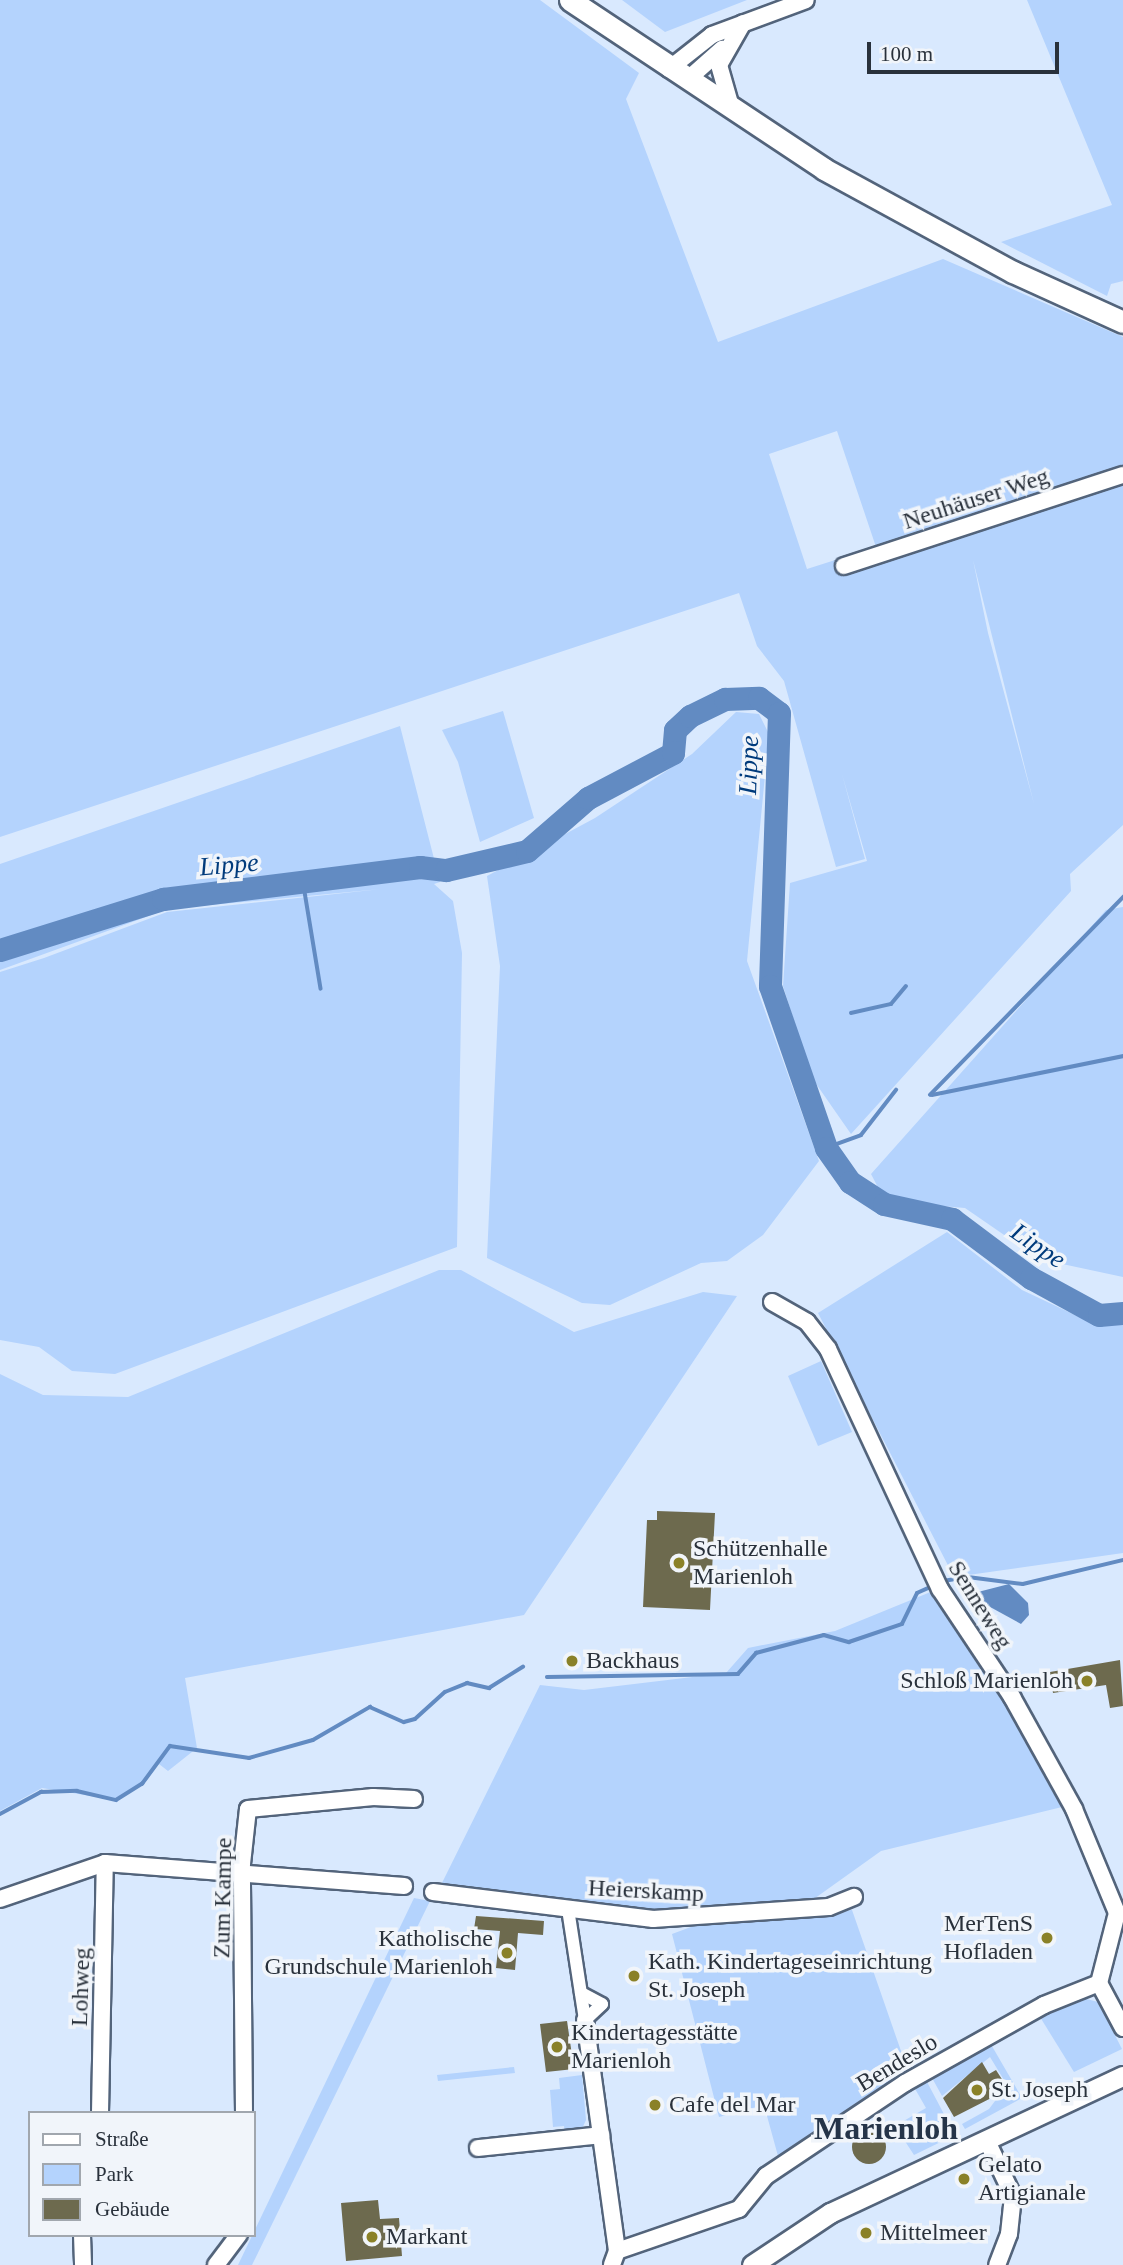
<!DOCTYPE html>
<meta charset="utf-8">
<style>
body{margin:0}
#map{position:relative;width:1123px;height:2265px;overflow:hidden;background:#d9e9fe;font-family:"Times New Roman",serif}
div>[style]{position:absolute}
.green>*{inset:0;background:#b4d3fd}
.water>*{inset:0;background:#628bc2}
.stream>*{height:3.5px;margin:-1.75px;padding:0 1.75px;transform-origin:1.75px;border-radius:1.75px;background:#628bc2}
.river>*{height:23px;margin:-11.5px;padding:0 11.5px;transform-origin:11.5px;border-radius:11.5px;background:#628bc2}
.building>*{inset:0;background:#6d6a4e}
.round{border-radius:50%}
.roads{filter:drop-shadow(2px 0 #53647b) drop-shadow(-2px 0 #53647b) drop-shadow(0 2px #53647b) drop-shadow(0 -2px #53647b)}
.pedestrian>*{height:12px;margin:-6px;padding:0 6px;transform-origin:6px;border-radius:6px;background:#fff}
.minor>*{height:16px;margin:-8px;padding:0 8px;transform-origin:8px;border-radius:8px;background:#fff}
.tertiary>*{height:19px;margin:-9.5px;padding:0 9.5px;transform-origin:9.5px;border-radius:9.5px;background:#fff}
.secondary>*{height:21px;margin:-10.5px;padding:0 10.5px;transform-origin:10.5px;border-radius:10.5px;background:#fff}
.dots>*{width:19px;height:19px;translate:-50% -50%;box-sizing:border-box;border:4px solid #f1f5fa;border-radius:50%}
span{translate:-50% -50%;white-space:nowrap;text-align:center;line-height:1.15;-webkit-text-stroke:7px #f1f5fa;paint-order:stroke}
.street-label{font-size:24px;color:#29313b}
.poi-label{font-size:24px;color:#29313b}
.left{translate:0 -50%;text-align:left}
.right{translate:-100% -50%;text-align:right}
.water-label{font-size:26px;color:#003b7c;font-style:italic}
.district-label{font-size:32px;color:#253448;font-weight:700}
.legend{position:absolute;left:28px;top:2111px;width:228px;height:126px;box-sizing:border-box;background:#f1f5fa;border:2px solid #a1a7ae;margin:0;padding:9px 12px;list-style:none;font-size:21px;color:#29313b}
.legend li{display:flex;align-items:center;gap:14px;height:35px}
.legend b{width:35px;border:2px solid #a1a7ae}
.scale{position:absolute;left:867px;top:42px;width:192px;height:32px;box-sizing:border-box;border:4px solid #29313b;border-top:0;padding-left:9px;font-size:21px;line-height:24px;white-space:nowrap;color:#29313b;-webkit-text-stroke:5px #f1f5fa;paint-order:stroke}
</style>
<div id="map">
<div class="green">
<i style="clip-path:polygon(evenodd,0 0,540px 0,639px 73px,626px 99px,718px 342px,943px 259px,1123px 337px,1123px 825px,1070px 874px,1071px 891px,851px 1134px,812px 1078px,783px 986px,790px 883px,867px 861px,842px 774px,865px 859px,836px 867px,784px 681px,757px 646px,739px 593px,0 837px,0 0,837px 431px,876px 547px,807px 569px,769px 454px,837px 431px,0 0,973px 560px,1034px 804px,988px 633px,973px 560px)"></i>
<i style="clip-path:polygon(622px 0,747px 0,665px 32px)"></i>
<i style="clip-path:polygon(1027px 0,1123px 0,1123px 281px,1111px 284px,1107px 296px,1001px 242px,1112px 205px)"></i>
<i style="clip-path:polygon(503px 711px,534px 818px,480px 842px,458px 762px,442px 730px)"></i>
<i style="clip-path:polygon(736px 712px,759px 714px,769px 734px,747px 961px,819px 1161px,763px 1235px,727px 1261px,701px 1263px,610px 1305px,582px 1303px,487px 1258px,500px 966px,487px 876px,595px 818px,692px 754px)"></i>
<i style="clip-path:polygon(400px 726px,440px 882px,434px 884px,453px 901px,462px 953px,457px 1247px,115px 1374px,72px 1371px,39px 1347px,0 1340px,0 972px,44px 958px,167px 912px,381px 889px,168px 909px,0 970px,0 864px)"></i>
<i style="clip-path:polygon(1123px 907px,1123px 1277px,1039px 1259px,965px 1208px,885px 1201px,871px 1174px,1106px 910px)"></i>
<i style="clip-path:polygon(947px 1232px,1022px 1290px,1092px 1323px,1123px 1321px,1123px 1553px,954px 1577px,818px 1313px)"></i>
<i style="clip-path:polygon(439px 1270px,461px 1270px,574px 1332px,703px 1292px,737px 1296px,524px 1615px,185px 1678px,197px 1748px,168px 1771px,159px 1764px,143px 1785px,115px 1800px,42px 1788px,0 1811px,0 1374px,43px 1395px,128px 1397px)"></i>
<i style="clip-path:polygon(821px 1361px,852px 1432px,818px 1446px,788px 1376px)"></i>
<i style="clip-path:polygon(933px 1591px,1012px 1711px,1062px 1807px,881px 1851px,811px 1901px,653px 1913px,440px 1887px,540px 1685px,584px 1690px,726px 1673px,748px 1648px,835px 1631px)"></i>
<i style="clip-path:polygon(414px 1898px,430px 1901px,252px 2265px,238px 2265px)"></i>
<i style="clip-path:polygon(852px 1910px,909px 2074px,778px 2156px,764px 2105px,719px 2117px,672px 1934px,699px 1924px)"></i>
<i style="clip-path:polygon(1079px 1997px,1098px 2002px,1122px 2049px,1074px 2072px,1040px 2017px)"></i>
<i style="clip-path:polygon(989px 2041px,1022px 2098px,965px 2129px,962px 2124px,989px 2109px,1007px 2085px,990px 2057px,942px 2096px,931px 2076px)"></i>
<i style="clip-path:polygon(514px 2067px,515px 2073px,438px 2081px,437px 2075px)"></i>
<i style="clip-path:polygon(582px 2075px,586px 2120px,580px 2133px,565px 2134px,564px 2126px,553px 2127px,550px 2090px,560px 2089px,559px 2078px)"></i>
<i style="clip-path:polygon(926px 2080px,955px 2135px,914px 2155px,895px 2126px,926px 2108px,914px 2087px)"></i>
</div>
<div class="water">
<i style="clip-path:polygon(1009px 1584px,1028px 1603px,1029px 1615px,1021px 1624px,981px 1602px,978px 1592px)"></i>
</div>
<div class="stream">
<i style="left:304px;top:886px;width:104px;rotate:80.6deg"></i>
<i style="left:851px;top:1013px;width:41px;rotate:-12.7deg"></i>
<i style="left:891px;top:1004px;width:23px;rotate:-50deg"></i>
<i style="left:930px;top:1095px;width:277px;rotate:-45.7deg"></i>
<i style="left:932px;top:1095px;width:195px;rotate:-11.5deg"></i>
<i style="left:826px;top:1148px;width:37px;rotate:-20deg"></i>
<i style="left:861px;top:1135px;width:57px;rotate:-52.1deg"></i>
<i style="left:943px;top:1581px;width:25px;rotate:-9deg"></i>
<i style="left:968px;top:1577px;width:55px;rotate:7.3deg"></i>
<i style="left:1023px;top:1584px;width:103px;rotate:-13.5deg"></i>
<i style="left:547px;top:1677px;width:191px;rotate:-0.9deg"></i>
<i style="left:738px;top:1674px;width:28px;rotate:-49deg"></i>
<i style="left:756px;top:1653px;width:70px;rotate:-14.8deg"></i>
<i style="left:824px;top:1635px;width:26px;rotate:16deg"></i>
<i style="left:849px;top:1642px;width:56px;rotate:-18.8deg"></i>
<i style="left:902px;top:1624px;width:34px;rotate:-64deg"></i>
<i style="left:917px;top:1593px;width:17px;rotate:-24deg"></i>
<i style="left:0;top:1814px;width:47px;rotate:-28.2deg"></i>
<i style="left:41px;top:1792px;width:36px;rotate:-2deg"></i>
<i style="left:77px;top:1791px;width:40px;rotate:13deg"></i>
<i style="left:116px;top:1800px;width:31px;rotate:-32deg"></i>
<i style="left:142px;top:1784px;width:47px;rotate:-53.6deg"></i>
<i style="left:170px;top:1746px;width:80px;rotate:8.6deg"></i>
<i style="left:249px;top:1758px;width:66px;rotate:-15.7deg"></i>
<i style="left:313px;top:1740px;width:66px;rotate:-30.1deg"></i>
<i style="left:370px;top:1707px;width:37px;rotate:24deg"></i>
<i style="left:404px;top:1722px;width:11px;rotate:-15deg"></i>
<i style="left:415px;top:1719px;width:40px;rotate:-42deg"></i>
<i style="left:445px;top:1692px;width:24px;rotate:-22deg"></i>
<i style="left:467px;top:1683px;width:23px;rotate:13deg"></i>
<i style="left:489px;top:1688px;width:40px;rotate:-32deg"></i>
</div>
<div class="river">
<i style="left:0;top:950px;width:171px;rotate:-17.4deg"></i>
<i style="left:163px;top:899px;width:259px;rotate:-7.1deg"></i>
<i style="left:420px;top:867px;width:26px;rotate:7deg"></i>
<i style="left:446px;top:870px;width:83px;rotate:-13.2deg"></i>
<i style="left:527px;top:851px;width:81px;rotate:-41deg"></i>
<i style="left:588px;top:798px;width:96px;rotate:-27.9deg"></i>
<i style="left:673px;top:753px;width:23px;rotate:-85deg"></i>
<i style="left:675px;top:730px;width:21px;rotate:-43deg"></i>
<i style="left:690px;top:716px;width:39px;rotate:-26deg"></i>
<i style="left:725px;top:699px;width:34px;rotate:-2deg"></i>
<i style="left:759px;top:698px;width:25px;rotate:37deg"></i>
<i style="left:779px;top:713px;width:273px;rotate:91.9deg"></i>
<i style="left:770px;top:986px;width:171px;rotate:70.9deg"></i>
<i style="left:826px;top:1148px;width:42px;rotate:54.8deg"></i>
<i style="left:850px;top:1182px;width:40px;rotate:32.9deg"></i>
<i style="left:884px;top:1204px;width:70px;rotate:12.4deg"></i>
<i style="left:952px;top:1219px;width:99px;rotate:36.8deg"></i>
<i style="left:1031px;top:1278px;width:77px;rotate:28.6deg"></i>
<i style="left:1099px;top:1315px;width:24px;rotate:-5deg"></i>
</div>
<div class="building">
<i style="clip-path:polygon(657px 1511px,715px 1513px,710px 1610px,643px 1607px,647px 1520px,657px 1520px)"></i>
<i style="clip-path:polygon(1120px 1660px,1123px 1706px,1110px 1708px,1106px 1685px,1053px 1693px,1050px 1672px)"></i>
<i style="clip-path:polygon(476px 1916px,544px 1921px,543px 1935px,518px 1933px,515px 1970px,496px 1968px,500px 1931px,474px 1929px)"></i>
<i style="clip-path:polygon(567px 2021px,574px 2069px,546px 2072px,540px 2024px)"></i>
<i style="clip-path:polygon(982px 2062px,989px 2074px,996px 2070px,1005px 2084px,1001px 2093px,954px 2117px,943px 2098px)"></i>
<i class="round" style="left:852px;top:2130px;width:34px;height:34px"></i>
<i style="clip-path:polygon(378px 2200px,380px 2219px,399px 2218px,402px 2256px,346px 2261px,341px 2203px)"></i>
</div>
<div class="roads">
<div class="pedestrian">
<i style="left:568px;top:1909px;width:112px;rotate:81.3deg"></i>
<i style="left:585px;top:2020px;width:23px;rotate:-43deg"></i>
<i style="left:602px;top:2004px;width:24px;rotate:-152deg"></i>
</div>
<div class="minor">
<i style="left:669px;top:69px;width:55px;rotate:-38.3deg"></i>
<i style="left:712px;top:35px;width:100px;rotate:-20.4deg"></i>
<i style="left:687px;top:80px;width:47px;rotate:-41.5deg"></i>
<i style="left:731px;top:107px;width:44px;rotate:-105.9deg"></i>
<i style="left:719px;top:65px;width:48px;rotate:-60.3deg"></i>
<i style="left:844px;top:566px;width:293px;rotate:-18.1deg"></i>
<i style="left:772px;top:1302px;width:40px;rotate:29.7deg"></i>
<i style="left:807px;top:1322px;width:34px;rotate:52deg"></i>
<i style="left:828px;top:1349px;width:265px;rotate:65deg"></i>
<i style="left:940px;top:1589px;width:130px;rotate:56.3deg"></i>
<i style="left:1012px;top:1697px;width:128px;rotate:61deg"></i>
<i style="left:1074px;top:1809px;width:113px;rotate:67.5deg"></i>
<i style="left:1117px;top:1913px;width:72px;rotate:104.4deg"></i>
<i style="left:1099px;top:1983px;width:51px;rotate:61.9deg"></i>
<i style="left:433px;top:1892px;width:222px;rotate:7deg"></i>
<i style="left:653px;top:1919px;width:176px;rotate:-3.9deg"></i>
<i style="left:829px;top:1907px;width:27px;rotate:-22deg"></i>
<i style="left:0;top:1899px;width:111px;rotate:-18.9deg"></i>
<i style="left:105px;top:1863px;width:300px;rotate:4.4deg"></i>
<i style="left:585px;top:2020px;width:233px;rotate:82.1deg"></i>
<i style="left:617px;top:2251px;width:15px;rotate:110deg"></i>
<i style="left:100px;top:2113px;width:250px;rotate:-88.9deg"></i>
<i style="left:244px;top:2113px;width:249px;rotate:-90.5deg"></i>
<i style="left:242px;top:1864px;width:55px;rotate:-83.8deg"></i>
<i style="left:248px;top:1809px;width:126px;rotate:-5.5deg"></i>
<i style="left:373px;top:1797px;width:41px;rotate:2.8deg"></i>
<i style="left:987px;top:2141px;width:61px;rotate:64.7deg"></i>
<i style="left:1013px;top:2196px;width:38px;rotate:96deg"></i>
<i style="left:1009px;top:2234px;width:33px;rotate:111deg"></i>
<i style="left:478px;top:2148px;width:124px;rotate:-6deg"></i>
<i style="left:82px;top:2235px;width:30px;rotate:88deg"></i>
<i style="left:617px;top:2251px;width:129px;rotate:-19deg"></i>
<i style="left:739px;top:2209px;width:43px;rotate:-50.7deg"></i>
<i style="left:766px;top:2176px;width:167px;rotate:-33.8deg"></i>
<i style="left:905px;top:2083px;width:159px;rotate:-29.3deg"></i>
<i style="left:1044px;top:2005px;width:59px;rotate:-21.8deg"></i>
<i style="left:216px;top:2265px;width:38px;rotate:-53deg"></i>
</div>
<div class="tertiary">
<i style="left:752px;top:2265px;width:94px;rotate:-33.7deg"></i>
<i style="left:830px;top:2213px;width:323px;rotate:-25.1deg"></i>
</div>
<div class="secondary">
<i style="left:570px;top:0;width:305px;rotate:33.6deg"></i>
<i style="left:824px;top:169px;width:215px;rotate:28.6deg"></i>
<i style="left:1013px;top:272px;width:121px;rotate:24.4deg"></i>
</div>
</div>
<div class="dots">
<i style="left:679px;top:1563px;background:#8a8128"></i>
<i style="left:572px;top:1661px;background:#8a8128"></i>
<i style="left:1087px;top:1681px;background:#8a8128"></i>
<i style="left:1047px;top:1938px;background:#8a8128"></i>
<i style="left:507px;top:1953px;background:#8a8128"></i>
<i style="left:634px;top:1976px;background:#8a8128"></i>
<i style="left:557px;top:2047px;background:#8a8128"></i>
<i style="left:977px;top:2090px;background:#8a8128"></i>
<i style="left:655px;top:2105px;background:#8a8128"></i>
<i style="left:964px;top:2179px;background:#8a8128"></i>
<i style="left:866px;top:2233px;background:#8a8128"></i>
<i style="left:372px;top:2237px;background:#8a8128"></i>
</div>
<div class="street-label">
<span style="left:976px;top:499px;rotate:-18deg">Neuhäuser Weg</span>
<span style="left:980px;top:1605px;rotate:58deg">Senneweg</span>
<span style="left:646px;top:1891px;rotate:3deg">Heierskamp</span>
<span style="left:223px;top:1898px;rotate:-89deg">Zum Kampe</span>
<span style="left:81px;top:1987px;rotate:-88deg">Lohweg</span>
<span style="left:897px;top:2063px;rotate:-31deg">Bendeslo</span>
</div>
<div class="poi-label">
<span class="left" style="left:693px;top:1563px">Schützenhalle<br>Marienloh</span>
<span class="left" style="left:586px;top:1661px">Backhaus</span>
<span class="right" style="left:1073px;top:1681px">Schloß Marienloh</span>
<span class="right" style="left:1033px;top:1938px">MerTenS<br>Hofladen</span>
<span class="right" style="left:493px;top:1953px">Katholische<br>Grundschule Marienloh</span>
<span class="left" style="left:648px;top:1976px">Kath. Kindertageseinrichtung<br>St. Joseph</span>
<span class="left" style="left:571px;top:2047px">Kindertagesstätte<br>Marienloh</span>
<span class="left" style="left:991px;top:2090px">St. Joseph</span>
<span class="left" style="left:669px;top:2105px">Cafe del Mar</span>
<span class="left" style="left:978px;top:2179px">Gelato<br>Artigianale</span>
<span class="left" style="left:880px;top:2233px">Mittelmeer</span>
<span class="left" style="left:386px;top:2237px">Markant</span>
</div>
<div class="water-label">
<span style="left:749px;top:765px;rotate:-88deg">Lippe</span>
<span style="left:229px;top:865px;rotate:-5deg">Lippe</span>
<span style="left:1038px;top:1246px;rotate:34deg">Lippe</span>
</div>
<div class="district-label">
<span style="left:886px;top:2128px">Marienloh</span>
</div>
<ul class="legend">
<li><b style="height:9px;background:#fff"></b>Straße</li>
<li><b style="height:19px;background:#b4d3fd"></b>Park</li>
<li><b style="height:19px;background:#6d6a4e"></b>Gebäude</li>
</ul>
<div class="scale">100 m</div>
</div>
